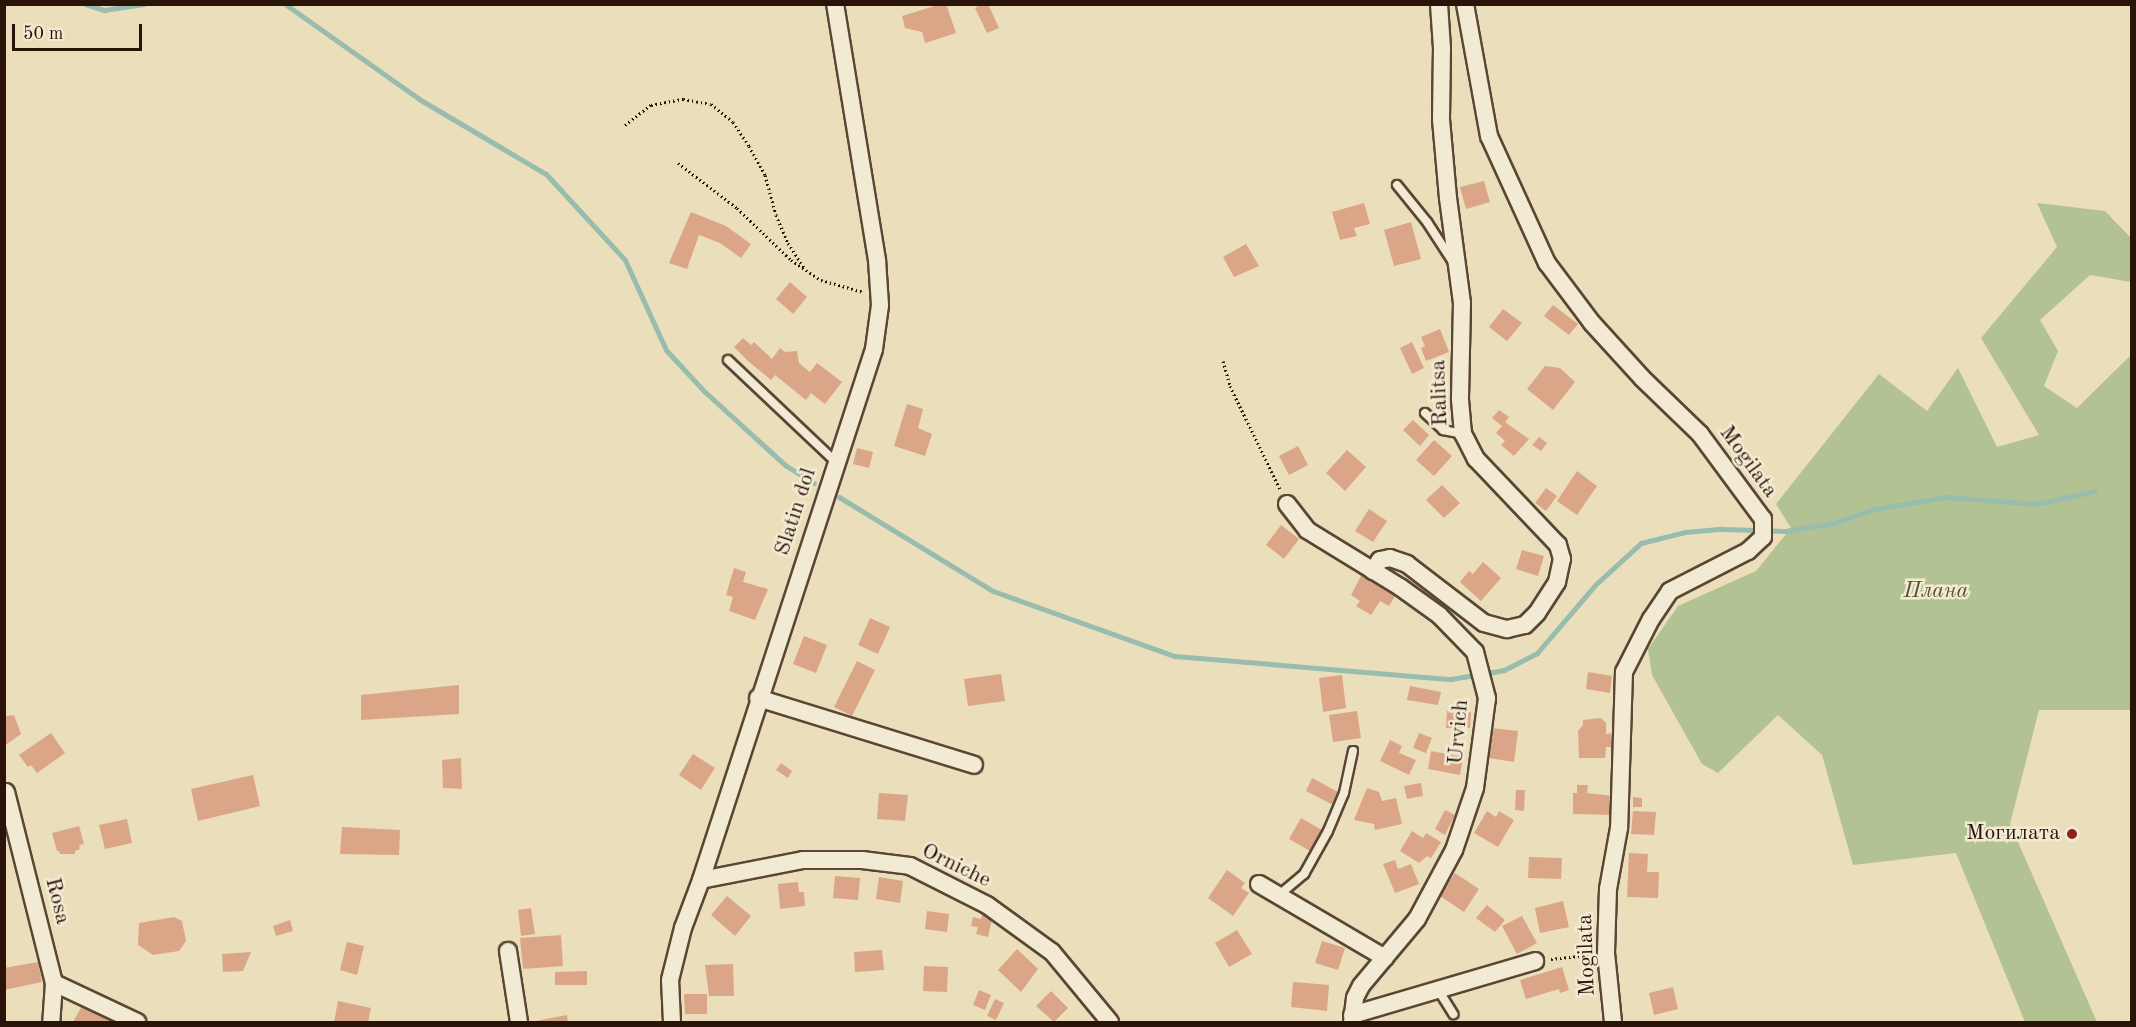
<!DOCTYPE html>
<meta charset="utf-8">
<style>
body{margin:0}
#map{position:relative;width:2136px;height:1027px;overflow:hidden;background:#ebdeba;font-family:"Old Standard TT",serif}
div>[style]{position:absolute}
.green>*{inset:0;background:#b3c292}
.stream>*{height:5px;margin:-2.5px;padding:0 2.5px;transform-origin:2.5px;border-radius:2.5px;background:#98bcae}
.building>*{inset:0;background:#dba688}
.path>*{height:3px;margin-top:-1.5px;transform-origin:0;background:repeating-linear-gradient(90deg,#2a1309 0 1.5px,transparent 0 4.5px)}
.roads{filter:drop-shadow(2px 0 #5a4635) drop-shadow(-2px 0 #5a4635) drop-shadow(0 2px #5a4635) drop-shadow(0 -2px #5a4635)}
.lane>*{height:8px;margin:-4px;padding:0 4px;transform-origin:4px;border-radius:4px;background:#f2ead2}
.street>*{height:16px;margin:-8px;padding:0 8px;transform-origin:8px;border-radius:8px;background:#f2ead2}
.dots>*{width:16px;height:16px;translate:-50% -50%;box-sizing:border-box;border:3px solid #f2ead2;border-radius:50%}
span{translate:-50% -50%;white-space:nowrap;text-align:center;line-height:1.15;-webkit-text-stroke:5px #f2ead2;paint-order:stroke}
.street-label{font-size:22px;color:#2a1309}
.park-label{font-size:22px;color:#5a5039;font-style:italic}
.poi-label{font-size:22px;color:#2a1309}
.right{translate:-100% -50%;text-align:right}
.frame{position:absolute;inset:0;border:6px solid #2a1309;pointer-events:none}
.scale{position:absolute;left:12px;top:24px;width:130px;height:27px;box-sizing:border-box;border:3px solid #2a1309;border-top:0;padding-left:8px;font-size:18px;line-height:21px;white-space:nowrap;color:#2a1309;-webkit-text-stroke:4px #f2ead2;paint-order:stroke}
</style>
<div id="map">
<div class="green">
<i style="clip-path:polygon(2037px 203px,2105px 211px,2131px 238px,2131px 282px,2090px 275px,2040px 320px,2058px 351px,2044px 386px,2077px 408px,2131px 355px,2131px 710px,2039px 710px,2010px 824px,2097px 1022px,2025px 1022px,1956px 853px,1853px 865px,1822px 755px,1778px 715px,1718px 773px,1702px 764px,1652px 675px,1648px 649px,1678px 606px,1756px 571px,1791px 528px,1776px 504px,1879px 374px,1927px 411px,1958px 368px,1997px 447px,2039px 435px,1981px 338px,2057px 247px)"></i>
</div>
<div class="stream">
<i style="left:85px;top:4px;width:20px;rotate:18deg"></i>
<i style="left:104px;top:10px;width:40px;rotate:-8.5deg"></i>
<i style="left:285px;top:4px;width:164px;rotate:35.3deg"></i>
<i style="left:419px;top:99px;width:147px;rotate:30.6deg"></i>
<i style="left:546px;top:174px;width:117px;rotate:47.4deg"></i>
<i style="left:625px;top:260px;width:99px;rotate:65.5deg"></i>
<i style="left:666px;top:350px;width:56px;rotate:47.2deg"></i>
<i style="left:704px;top:391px;width:110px;rotate:42.4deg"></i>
<i style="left:785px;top:465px;width:34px;rotate:32deg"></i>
<i style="left:839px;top:497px;width:180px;rotate:31.4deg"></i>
<i style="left:993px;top:591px;width:193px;rotate:19.7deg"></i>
<i style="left:1175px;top:656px;width:277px;rotate:4.8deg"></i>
<i style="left:1451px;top:679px;width:54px;rotate:-9.6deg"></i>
<i style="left:1504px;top:670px;width:37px;rotate:-27deg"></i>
<i style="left:1537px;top:653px;width:89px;rotate:-49.5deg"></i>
<i style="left:1595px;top:585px;width:62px;rotate:-42.4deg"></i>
<i style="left:1641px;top:543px;width:45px;rotate:-14deg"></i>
<i style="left:1685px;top:532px;width:37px;rotate:-5deg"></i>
<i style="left:1722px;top:529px;width:63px;rotate:1.8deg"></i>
<i style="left:1785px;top:531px;width:50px;rotate:-9.3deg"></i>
<i style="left:1834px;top:523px;width:42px;rotate:-19.3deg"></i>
<i style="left:1874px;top:509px;width:73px;rotate:-9.5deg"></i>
<i style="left:1946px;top:497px;width:90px;rotate:4.4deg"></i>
<i style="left:2036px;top:504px;width:60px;rotate:-12.4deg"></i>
</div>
<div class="building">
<i style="clip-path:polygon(941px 4px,946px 4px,956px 33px,925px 43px,922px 32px,905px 28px,902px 16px)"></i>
<i style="clip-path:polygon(982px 4px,988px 4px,999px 28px,987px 33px,975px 8px)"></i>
<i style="clip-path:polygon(1484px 181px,1490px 202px,1466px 209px,1460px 187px)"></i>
<i style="clip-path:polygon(1364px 203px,1370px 224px,1354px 228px,1357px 236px,1340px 240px,1332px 212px)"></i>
<i style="clip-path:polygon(691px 212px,726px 226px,751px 244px,741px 258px,720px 243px,699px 235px,687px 269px,669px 263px)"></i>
<i style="clip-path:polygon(1411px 222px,1421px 259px,1394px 266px,1384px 230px)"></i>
<i style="clip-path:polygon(1246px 244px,1259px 266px,1234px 277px,1223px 257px)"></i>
<i style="clip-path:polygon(790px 282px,807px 297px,793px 314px,776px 299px)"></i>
<i style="clip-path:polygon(1553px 305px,1578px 324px,1569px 335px,1544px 316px)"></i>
<i style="clip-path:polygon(1503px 309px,1522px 323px,1507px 341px,1489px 327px)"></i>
<i style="clip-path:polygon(1440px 329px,1449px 352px,1426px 361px,1421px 348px,1425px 346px,1421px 337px)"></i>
<i style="clip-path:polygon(743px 338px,751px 345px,754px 342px,772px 359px,780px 348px,785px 352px,797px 351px,799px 363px,810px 372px,817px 363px,842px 382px,825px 404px,811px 393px,806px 400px,775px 375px,771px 380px,748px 361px,734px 347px)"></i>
<i style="clip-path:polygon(1412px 342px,1424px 368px,1412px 374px,1400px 348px)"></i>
<i style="clip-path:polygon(1545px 366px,1560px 368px,1575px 382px,1553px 410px,1527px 389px)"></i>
<i style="clip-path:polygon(907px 404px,923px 409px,918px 428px,932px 434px,925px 456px,894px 446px)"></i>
<i style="clip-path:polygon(1499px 410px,1509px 417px,1505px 422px,1529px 439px,1514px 456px,1501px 445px,1505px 441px,1496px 433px,1502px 426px,1492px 418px)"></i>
<i style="clip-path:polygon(1413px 420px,1429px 435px,1420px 446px,1403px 430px)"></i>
<i style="clip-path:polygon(1539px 437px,1547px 443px,1541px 451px,1532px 445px)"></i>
<i style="clip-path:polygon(1434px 440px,1452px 456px,1434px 476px,1416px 460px)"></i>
<i style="clip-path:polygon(1298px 446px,1308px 465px,1289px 475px,1279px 456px)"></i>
<i style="clip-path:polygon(857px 448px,873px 452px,869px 468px,853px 464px)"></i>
<i style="clip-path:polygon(1347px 450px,1366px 467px,1345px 491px,1326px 473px)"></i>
<i style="clip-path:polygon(1577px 471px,1597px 486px,1577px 515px,1557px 501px)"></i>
<i style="clip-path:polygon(1442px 485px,1460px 503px,1444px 518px,1426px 500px)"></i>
<i style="clip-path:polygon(1546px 488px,1557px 496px,1546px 511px,1535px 503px)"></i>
<i style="clip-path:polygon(1369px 509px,1387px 521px,1373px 542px,1355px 531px)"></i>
<i style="clip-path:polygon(1281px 525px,1299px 539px,1284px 559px,1266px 545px)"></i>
<i style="clip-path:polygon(1522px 550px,1544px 556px,1538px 576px,1516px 569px)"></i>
<i style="clip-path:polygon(1483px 562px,1501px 578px,1481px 601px,1460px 582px,1469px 571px,1473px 574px)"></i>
<i style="clip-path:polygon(734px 568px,746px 572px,743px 582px,768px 589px,755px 620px,729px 611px,733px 597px,726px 595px)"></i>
<i style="clip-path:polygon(1362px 574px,1396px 595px,1389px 606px,1380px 601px,1371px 615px,1356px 606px,1360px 601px,1351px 595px)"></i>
<i style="clip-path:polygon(870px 618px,890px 627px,878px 654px,858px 645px)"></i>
<i style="clip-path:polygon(804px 636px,827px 645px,816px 673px,793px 664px)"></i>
<i style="clip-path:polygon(857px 661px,875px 670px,852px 716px,834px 707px)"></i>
<i style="clip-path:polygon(1588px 672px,1612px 676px,1610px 693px,1586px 689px)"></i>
<i style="clip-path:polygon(1001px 674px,1005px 701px,968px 706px,964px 679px)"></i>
<i style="clip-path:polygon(1342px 675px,1346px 708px,1323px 712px,1319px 678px)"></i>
<i style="clip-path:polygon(459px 685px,459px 714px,361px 720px,361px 695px)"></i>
<i style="clip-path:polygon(1410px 686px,1441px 692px,1438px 705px,1407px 700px)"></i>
<i style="clip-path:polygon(4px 711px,6px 716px,14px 715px,21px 734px,4px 746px)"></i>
<i style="clip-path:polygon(1357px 711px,1361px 738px,1333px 742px,1329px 715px)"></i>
<i style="clip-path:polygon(1447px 711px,1471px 712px,1470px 728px,1446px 728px)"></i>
<i style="clip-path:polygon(1601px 718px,1606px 723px,1606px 734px,1615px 733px,1616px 747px,1606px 747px,1605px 758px,1579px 758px,1578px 731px,1583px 725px,1583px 720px)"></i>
<i style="clip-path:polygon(1492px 728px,1518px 731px,1514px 762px,1489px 758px)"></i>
<i style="clip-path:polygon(51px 733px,65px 753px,37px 773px,31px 765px,28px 767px,19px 755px)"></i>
<i style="clip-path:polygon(1419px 733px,1432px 738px,1426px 753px,1413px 748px)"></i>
<i style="clip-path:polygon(1390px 740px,1402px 746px,1399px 753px,1416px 760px,1409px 775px,1380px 761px)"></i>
<i style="clip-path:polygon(1431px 751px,1463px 757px,1460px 775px,1428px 769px)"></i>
<i style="clip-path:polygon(693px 754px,715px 768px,701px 790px,679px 775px)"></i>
<i style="clip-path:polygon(461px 758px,462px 789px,443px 788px,442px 760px)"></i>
<i style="clip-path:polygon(781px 763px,792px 771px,788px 778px,776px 770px)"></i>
<i style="clip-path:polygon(253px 775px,260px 806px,198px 821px,191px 789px)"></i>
<i style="clip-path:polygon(1312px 778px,1342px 794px,1335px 806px,1306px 791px)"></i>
<i style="clip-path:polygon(1421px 783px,1423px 796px,1407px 799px,1404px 786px)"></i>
<i style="clip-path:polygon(1577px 785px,1588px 785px,1587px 793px,1614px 796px,1614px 815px,1573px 814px,1573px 793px,1577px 793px)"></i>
<i style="clip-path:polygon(1367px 788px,1379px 792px,1382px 801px,1396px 798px,1402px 824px,1375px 830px,1374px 824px,1354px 820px)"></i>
<i style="clip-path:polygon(1516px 790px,1525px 790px,1524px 811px,1515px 810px)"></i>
<i style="clip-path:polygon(879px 793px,908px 795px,905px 821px,877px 819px)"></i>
<i style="clip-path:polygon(1633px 797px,1642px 798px,1642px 807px,1633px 807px)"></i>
<i style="clip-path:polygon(1445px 810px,1455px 815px,1445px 835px,1435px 829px)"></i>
<i style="clip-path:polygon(1487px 811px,1496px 817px,1499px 811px,1514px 820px,1498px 847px,1474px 833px)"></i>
<i style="clip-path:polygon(1633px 811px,1656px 812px,1654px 835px,1631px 834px)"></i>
<i style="clip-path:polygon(1301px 818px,1322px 830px,1310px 851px,1289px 839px)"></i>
<i style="clip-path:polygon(127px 819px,132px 843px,105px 849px,99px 825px)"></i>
<i style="clip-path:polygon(79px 826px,84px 844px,79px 845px,80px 849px,75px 851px,75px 854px,60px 854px,59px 851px,57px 851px,52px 833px)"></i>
<i style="clip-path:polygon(342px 827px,400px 830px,399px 855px,340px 854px)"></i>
<i style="clip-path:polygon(1412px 831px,1423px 838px,1426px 833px,1441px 842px,1431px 858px,1427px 856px,1419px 863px,1400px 851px)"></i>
<i style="clip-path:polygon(1629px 853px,1648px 854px,1647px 872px,1659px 872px,1658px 898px,1627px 897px)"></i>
<i style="clip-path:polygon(1529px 857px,1562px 858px,1561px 879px,1528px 878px)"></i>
<i style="clip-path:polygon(1395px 860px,1398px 869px,1411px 864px,1419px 884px,1395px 893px,1383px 864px)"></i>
<i style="clip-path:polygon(1227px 870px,1245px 883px,1241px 888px,1249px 893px,1233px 916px,1208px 898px)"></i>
<i style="clip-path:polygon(1455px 873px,1479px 889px,1464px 912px,1440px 896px)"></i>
<i style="clip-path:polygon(835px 876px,860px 878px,858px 900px,833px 898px)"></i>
<i style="clip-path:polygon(879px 877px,903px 881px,900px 903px,876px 899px)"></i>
<i style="clip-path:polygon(798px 882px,799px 892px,804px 892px,805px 906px,780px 909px,778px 884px)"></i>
<i style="clip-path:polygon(727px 896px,751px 916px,735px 936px,711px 915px)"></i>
<i style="clip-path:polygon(1563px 901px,1569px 927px,1540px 933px,1535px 908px)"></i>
<i style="clip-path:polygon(1487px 905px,1505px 920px,1495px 932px,1476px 918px)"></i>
<i style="clip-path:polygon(531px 908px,535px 934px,521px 936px,518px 910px)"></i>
<i style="clip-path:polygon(927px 911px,949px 914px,947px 932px,925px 929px)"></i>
<i style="clip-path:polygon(983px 912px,993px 915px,988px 937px,976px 934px,978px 927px,971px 926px,973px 917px,981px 919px)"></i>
<i style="clip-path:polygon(1522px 916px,1537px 943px,1517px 954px,1502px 926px)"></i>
<i style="clip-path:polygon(174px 917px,182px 921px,186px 941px,179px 951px,153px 955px,138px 945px,139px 923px)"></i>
<i style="clip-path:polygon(290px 920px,293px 931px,276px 936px,273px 926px)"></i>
<i style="clip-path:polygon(1237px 930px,1252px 954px,1229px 967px,1215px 943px)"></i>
<i style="clip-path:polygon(561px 935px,563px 966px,523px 969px,520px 938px)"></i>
<i style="clip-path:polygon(1322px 941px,1345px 948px,1338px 970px,1315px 963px)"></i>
<i style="clip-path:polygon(347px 942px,364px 946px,357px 975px,340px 970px)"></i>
<i style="clip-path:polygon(1017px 949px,1038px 969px,1021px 992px,998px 970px)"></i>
<i style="clip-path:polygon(882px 950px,884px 970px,855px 972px,854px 952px)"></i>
<i style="clip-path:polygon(251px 952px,243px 971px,223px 972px,222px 954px)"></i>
<i style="clip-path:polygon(38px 962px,42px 982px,4px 990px,4px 968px)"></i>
<i style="clip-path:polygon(733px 964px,734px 996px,709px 996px,705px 965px)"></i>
<i style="clip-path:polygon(924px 966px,948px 967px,947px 992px,923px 991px)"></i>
<i style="clip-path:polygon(1562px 967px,1569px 990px,1560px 993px,1559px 989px,1526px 999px,1520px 980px)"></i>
<i style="clip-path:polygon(587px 971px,587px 985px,555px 985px,555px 972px)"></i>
<i style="clip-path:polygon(1293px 982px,1329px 985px,1327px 1011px,1291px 1007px)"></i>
<i style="clip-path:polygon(1673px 987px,1678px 1009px,1654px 1015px,1649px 993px)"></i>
<i style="clip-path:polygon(979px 990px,991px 995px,985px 1010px,973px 1005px)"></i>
<i style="clip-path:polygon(1051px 991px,1068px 1008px,1054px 1022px,1036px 1006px)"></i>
<i style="clip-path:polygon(684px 994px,707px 994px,707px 1014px,685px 1014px)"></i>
<i style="clip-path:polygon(995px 999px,1004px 1003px,996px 1020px,987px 1016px)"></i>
<i style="clip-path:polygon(338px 1001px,371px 1008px,368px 1022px,334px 1022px)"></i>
<i style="clip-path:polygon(83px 1004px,111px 1018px,108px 1022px,73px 1022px)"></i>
<i style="clip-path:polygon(567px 1015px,568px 1022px,536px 1022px,536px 1021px)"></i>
</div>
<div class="path">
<i style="left:625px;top:125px;width:33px;rotate:-38deg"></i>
<i style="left:651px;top:105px;width:33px;rotate:-11deg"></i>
<i style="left:683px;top:99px;width:28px;rotate:10deg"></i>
<i style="left:711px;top:104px;width:28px;rotate:39deg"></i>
<i style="left:733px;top:122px;width:29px;rotate:56deg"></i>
<i style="left:749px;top:146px;width:33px;rotate:61deg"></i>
<i style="left:765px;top:175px;width:41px;rotate:74.6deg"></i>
<i style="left:776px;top:215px;width:30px;rotate:67deg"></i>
<i style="left:788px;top:243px;width:31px;rotate:57deg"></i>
<i style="left:678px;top:163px;width:74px;rotate:37.3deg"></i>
<i style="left:737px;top:208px;width:75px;rotate:43.9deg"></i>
<i style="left:791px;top:260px;width:36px;rotate:34deg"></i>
<i style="left:821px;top:280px;width:44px;rotate:15.9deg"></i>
<i style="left:1223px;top:361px;width:26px;rotate:74deg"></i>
<i style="left:1230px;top:386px;width:114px;rotate:64.1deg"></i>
<i style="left:1551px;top:959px;width:38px;rotate:-6deg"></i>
</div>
<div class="roads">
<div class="lane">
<i style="left:1397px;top:185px;width:48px;rotate:51deg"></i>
<i style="left:1427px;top:222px;width:48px;rotate:57deg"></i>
<i style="left:728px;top:360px;width:149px;rotate:43.4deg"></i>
<i style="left:1425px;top:413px;width:25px;rotate:43deg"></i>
<i style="left:1443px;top:430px;width:20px;rotate:11deg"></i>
<i style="left:1279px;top:895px;width:33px;rotate:-40deg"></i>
<i style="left:1304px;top:874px;width:49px;rotate:-60.8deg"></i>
<i style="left:1328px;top:831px;width:41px;rotate:-67.2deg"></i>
<i style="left:1344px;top:793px;width:43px;rotate:-77.9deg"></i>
<i style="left:1437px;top:988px;width:31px;rotate:58deg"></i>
</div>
<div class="street">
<i style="left:1465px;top:4px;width:134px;rotate:79.7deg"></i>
<i style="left:1489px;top:136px;width:140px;rotate:65.5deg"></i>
<i style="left:1547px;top:263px;width:75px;rotate:53.1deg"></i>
<i style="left:1592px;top:323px;width:74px;rotate:47.7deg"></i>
<i style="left:1642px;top:378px;width:81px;rotate:44deg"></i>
<i style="left:1700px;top:434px;width:106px;rotate:53.5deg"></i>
<i style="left:1763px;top:519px;width:18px;rotate:90deg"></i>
<i style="left:1763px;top:537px;width:21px;rotate:137deg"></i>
<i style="left:1748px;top:551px;width:88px;rotate:152.9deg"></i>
<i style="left:1670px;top:591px;width:34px;rotate:124deg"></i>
<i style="left:1651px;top:619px;width:59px;rotate:117deg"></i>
<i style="left:1624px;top:672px;width:156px;rotate:91.8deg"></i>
<i style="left:1619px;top:828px;width:62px;rotate:100.2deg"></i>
<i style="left:1608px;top:889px;width:64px;rotate:91.8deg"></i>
<i style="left:1606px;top:953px;width:69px;rotate:84.2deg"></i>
<i style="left:1287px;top:504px;width:33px;rotate:52deg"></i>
<i style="left:1307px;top:530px;width:109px;rotate:31.5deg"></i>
<i style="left:1400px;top:587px;width:48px;rotate:35.7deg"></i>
<i style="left:1439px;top:615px;width:52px;rotate:45.8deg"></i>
<i style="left:1475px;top:652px;width:48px;rotate:75.4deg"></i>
<i style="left:1487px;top:698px;width:91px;rotate:97.6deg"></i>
<i style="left:1475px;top:788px;width:65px;rotate:108.7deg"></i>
<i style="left:1454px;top:850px;width:78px;rotate:118.2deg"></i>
<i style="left:1417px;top:919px;width:87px;rotate:129.9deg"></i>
<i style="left:1361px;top:986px;width:13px;rotate:117deg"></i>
<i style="left:1355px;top:998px;width:24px;rotate:97deg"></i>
<i style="left:1373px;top:571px;width:13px;rotate:-58deg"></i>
<i style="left:1380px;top:560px;width:10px;rotate:-11deg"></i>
<i style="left:1390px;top:558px;width:18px;rotate:19deg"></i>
<i style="left:1407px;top:564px;width:97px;rotate:37.5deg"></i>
<i style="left:1484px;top:623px;width:24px;rotate:15deg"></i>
<i style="left:1507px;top:629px;width:18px;rotate:-13deg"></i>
<i style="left:1525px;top:625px;width:17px;rotate:-45deg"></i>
<i style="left:1537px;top:613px;width:37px;rotate:-57deg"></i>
<i style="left:1557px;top:582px;width:24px;rotate:-78deg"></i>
<i style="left:1562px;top:559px;width:15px;rotate:-106deg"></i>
<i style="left:1558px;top:545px;width:119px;rotate:-133.6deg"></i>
<i style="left:1476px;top:459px;width:28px;rotate:-117deg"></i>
<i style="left:1463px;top:434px;width:36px;rotate:-95deg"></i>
<i style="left:1460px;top:398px;width:95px;rotate:-88.8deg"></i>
<i style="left:1462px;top:303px;width:106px;rotate:-97.6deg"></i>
<i style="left:1448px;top:198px;width:79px;rotate:-95.1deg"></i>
<i style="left:1441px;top:119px;width:71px;rotate:-89.2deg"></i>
<i style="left:1442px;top:48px;width:44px;rotate:-93.9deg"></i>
<i style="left:758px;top:698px;width:226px;rotate:17.2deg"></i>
<i style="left:6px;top:792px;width:197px;rotate:75.9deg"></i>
<i style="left:54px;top:983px;width:39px;rotate:94deg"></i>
<i style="left:701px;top:880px;width:104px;rotate:-11.1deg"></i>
<i style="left:803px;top:860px;width:59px"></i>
<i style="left:862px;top:860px;width:48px;rotate:7.1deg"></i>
<i style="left:910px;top:866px;width:86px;rotate:26.9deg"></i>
<i style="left:987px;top:905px;width:80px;rotate:35.9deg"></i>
<i style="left:1052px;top:952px;width:91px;rotate:50.4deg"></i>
<i style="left:1259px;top:884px;width:146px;rotate:30.4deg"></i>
<i style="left:508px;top:951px;width:72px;rotate:81.2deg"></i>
<i style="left:54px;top:983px;width:92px;rotate:25.2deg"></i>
<i style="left:1352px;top:1015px;width:191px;rotate:-16.4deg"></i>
<i style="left:672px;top:1022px;width:42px;rotate:-92.7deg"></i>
<i style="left:670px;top:980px;width:54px;rotate:-76deg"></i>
<i style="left:683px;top:928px;width:51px;rotate:-69.4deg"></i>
<i style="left:701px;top:880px;width:558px;rotate:-71.95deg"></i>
<i style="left:874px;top:349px;width:44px;rotate:-82.2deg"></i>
<i style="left:880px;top:305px;width:45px;rotate:-93.8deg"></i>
<i style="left:877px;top:260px;width:259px;rotate:-99.3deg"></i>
</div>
</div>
<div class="dots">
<i style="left:2072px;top:834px;background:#8f2418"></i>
</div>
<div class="street-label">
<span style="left:1440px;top:393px;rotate:-92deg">Ralitsa</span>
<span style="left:1748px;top:462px;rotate:54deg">Mogilata</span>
<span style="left:796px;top:512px;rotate:-72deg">Slatin dol</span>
<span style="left:1459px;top:732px;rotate:-85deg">Urvich</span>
<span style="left:956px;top:866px;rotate:26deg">Orniche</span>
<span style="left:57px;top:901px;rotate:76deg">Rosa</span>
<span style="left:1587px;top:955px;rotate:-92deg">Mogilata</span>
</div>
<div class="park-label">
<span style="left:1936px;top:592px">Плана</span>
</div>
<div class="poi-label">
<span class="right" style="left:2060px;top:834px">Могилата</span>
</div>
<div class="frame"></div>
<div class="scale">50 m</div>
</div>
